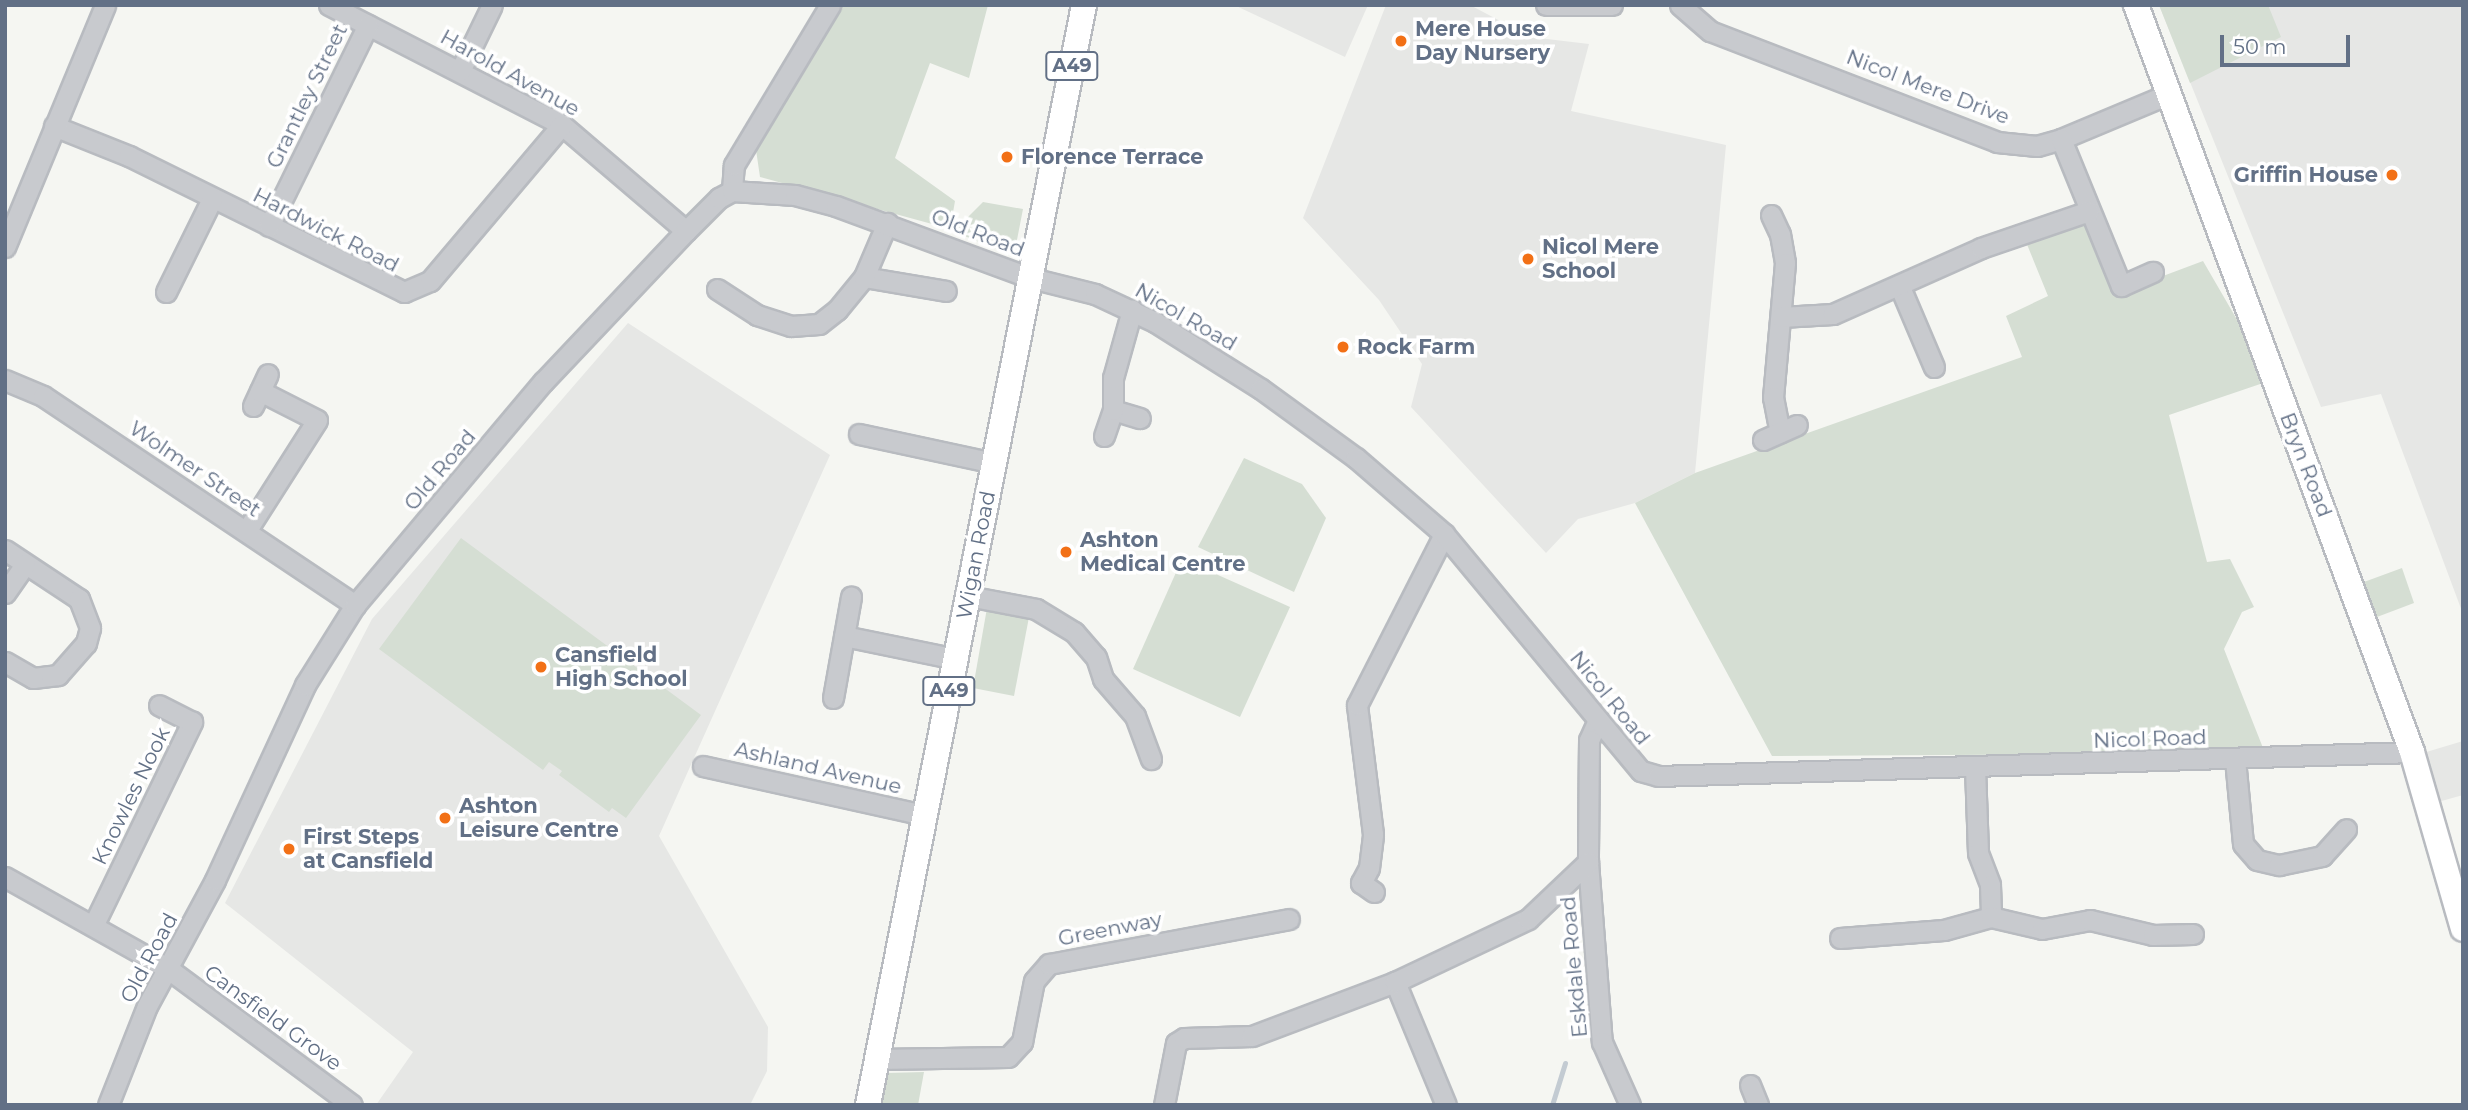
<!DOCTYPE html>
<style>
body{margin:0}
#map{position:relative;width:2468px;height:1110px;overflow:hidden;background:#f5f6f2;font-family:Montserrat,sans-serif}
div>[style]{position:absolute}
.built>*{inset:0;background:#e6e7e5}
.green>*{inset:0;background:#d5ded3}
.stream>*{height:5px;margin:-2.5px;padding:0 2.5px;transform-origin:2.5px;border-radius:2.5px;background:#c3cbd2}
.roads{filter:drop-shadow(2px 0 #b8bbc0) drop-shadow(-2px 0 #b8bbc0) drop-shadow(0 2px #b8bbc0) drop-shadow(0 -2px #b8bbc0)}
.minor>*{height:19px;margin:-9.5px;padding:0 9.5px;transform-origin:9.5px;border-radius:9.5px;background:#c8cace}
.major>*{height:24px;margin:-12px;padding:0 12px;transform-origin:12px;border-radius:12px;background:#fff}
.dots>*{width:19px;height:19px;translate:-50% -50%;box-sizing:border-box;border:4px solid #fff;border-radius:50%}
span{translate:-50% -50%;white-space:nowrap;text-align:center;line-height:1.15;-webkit-text-stroke:7px #fff;paint-order:stroke}
.shield-label span{padding:2px 5px;background:#fff;border:2px solid;border-radius:5px;-webkit-text-stroke-width:0}
.shield-label{font-size:19px;color:#627086;font-weight:700}
.poi-label{font-size:21px;color:#627086;font-weight:700}
.left{translate:0 -50%;text-align:left}
.right{translate:-100% -50%;text-align:right}
.street-label{font-size:21px;color:#627086}
.frame{position:absolute;inset:0;border:7px solid #627086;pointer-events:none}
.scale{position:absolute;left:2220px;top:35px;width:130px;height:32px;box-sizing:border-box;border:4px solid #627086;border-top:0;padding-left:9px;font-size:21px;line-height:24px;white-space:nowrap;color:#627086;-webkit-text-stroke:5px #fff;paint-order:stroke}
</style>
<div id="map">
<div class="built">
<i style="clip-path:polygon(1234px 5px,1368px 5px,1345px 57px)"></i>
<i style="clip-path:polygon(1386px 5px,1470px 5px,1530px 37px,1589px 44px,1571px 111px,1726px 145px,1695px 473px,1635px 503px,1578px 519px,1546px 553px,1411px 407px,1422px 364px,1379px 300px,1303px 218px)"></i>
<i style="clip-path:polygon(2159px 5px,2463px 5px,2463px 614px,2381px 394px,2321px 407px)"></i>
<i style="clip-path:polygon(628px 323px,830px 455px,659px 836px,768px 1027px,767px 1071px,750px 1105px,376px 1105px,413px 1052px,225px 903px,372px 619px)"></i>
<i style="clip-path:polygon(2463px 741px,2463px 795px,2438px 802px,2423px 753px)"></i>
</div>
<div class="green">
<i style="clip-path:polygon(843px 5px,988px 5px,969px 78px,930px 63px,895px 158px,955px 201px,951px 224px,958px 227px,983px 202px,1023px 209px,1015px 250px,1008px 254px,943px 227px,760px 177px,755px 143px)"></i>
<i style="clip-path:polygon(2159px 5px,2268px 5px,2281px 37px,2190px 83px)"></i>
<i style="clip-path:polygon(2087px 215px,2123px 291px,2203px 261px,2272px 380px,2169px 415px,2207px 562px,2230px 559px,2254px 607px,2242px 612px,2224px 649px,2265px 753px,1772px 756px,1635px 503px,1695px 473px,2022px 357px,2006px 316px,2048px 296px,2024px 237px)"></i>
<i style="clip-path:polygon(1244px 458px,1302px 484px,1326px 518px,1294px 592px,1198px 547px)"></i>
<i style="clip-path:polygon(461px 538px,701px 715px,626px 818px,612px 808px,609px 812px,559px 775px,562px 771px,549px 762px,543px 770px,379px 649px)"></i>
<i style="clip-path:polygon(1182px 559px,1290px 607px,1240px 717px,1133px 669px)"></i>
<i style="clip-path:polygon(2402px 568px,2414px 603px,2377px 617px,2364px 582px)"></i>
<i style="clip-path:polygon(987px 608px,1029px 617px,1014px 696px,973px 688px)"></i>
<i style="clip-path:polygon(924px 1072px,918px 1105px,881px 1105px,887px 1073px)"></i>
</div>
<div class="stream">
<i style="left:1552px;top:1105px;width:44px;rotate:-72.8deg"></i>
</div>
<div class="roads">
<div class="minor">
<i style="left:329px;top:5px;width:262px;rotate:27.2deg"></i>
<i style="left:562px;top:125px;width:163px;rotate:40.5deg"></i>
<i style="left:1546px;top:5px;width:66px"></i>
<i style="left:1680px;top:5px;width:40px;rotate:41deg"></i>
<i style="left:1710px;top:31px;width:308px;rotate:21.1deg"></i>
<i style="left:1997px;top:142px;width:40px;rotate:5.7deg"></i>
<i style="left:2037px;top:146px;width:25px;rotate:-16deg"></i>
<i style="left:2061px;top:139px;width:114px;rotate:-22.7deg"></i>
<i style="left:460px;top:71px;width:73px;rotate:-64.1deg"></i>
<i style="left:54px;top:126px;width:81px;rotate:21.8deg"></i>
<i style="left:129px;top:156px;width:307px;rotate:26.3deg"></i>
<i style="left:404px;top:292px;width:28px;rotate:-23deg"></i>
<i style="left:430px;top:281px;width:204px;rotate:-49.8deg"></i>
<i style="left:2061px;top:139px;width:159px;rotate:67.8deg"></i>
<i style="left:2121px;top:286px;width:35px;rotate:-24deg"></i>
<i style="left:732px;top:191px;width:26px;rotate:-86deg"></i>
<i style="left:734px;top:165px;width:187px;rotate:-59deg"></i>
<i style="left:1771px;top:215px;width:21px;rotate:65deg"></i>
<i style="left:1780px;top:234px;width:29px;rotate:80deg"></i>
<i style="left:1785px;top:263px;width:135px;rotate:95.1deg"></i>
<i style="left:1773px;top:397px;width:36px;rotate:79deg"></i>
<i style="left:269px;top:226px;width:224px;rotate:-63.8deg"></i>
<i style="left:5px;top:247px;width:262px;rotate:-67.5deg"></i>
<i style="left:864px;top:277px;width:83px;rotate:9.7deg"></i>
<i style="left:1900px;top:287px;width:87px;rotate:67deg"></i>
<i style="left:717px;top:289px;width:48px;rotate:33deg"></i>
<i style="left:757px;top:315px;width:36px;rotate:18deg"></i>
<i style="left:791px;top:326px;width:28px;rotate:-4deg"></i>
<i style="left:819px;top:324px;width:23px;rotate:-38deg"></i>
<i style="left:837px;top:310px;width:43px;rotate:-50.7deg"></i>
<i style="left:864px;top:277px;width:59px;rotate:-66.9deg"></i>
<i style="left:166px;top:292px;width:104px;rotate:-63.7deg"></i>
<i style="left:1781px;top:317px;width:52px;rotate:-3.3deg"></i>
<i style="left:1833px;top:314px;width:162px;rotate:-24deg"></i>
<i style="left:1981px;top:248px;width:114px;rotate:-18.9deg"></i>
<i style="left:5px;top:380px;width:41px;rotate:22.8deg"></i>
<i style="left:43px;top:396px;width:376px;rotate:33.8deg"></i>
<i style="left:253px;top:406px;width:35px;rotate:-65deg"></i>
<i style="left:1113px;top:410px;width:28px;rotate:17deg"></i>
<i style="left:859px;top:434px;width:138px;rotate:12.1deg"></i>
<i style="left:1104px;top:436px;width:28px;rotate:-71deg"></i>
<i style="left:1113px;top:410px;width:32px;rotate:-90deg"></i>
<i style="left:1113px;top:378px;width:71px;rotate:-74.4deg"></i>
<i style="left:1763px;top:440px;width:37px;rotate:-24deg"></i>
<i style="left:247px;top:530px;width:130px;rotate:-57.5deg"></i>
<i style="left:317px;top:420px;width:64px;rotate:-153deg"></i>
<i style="left:5px;top:550px;width:89px;rotate:33.5deg"></i>
<i style="left:79px;top:599px;width:31px;rotate:69deg"></i>
<i style="left:90px;top:628px;width:16px;rotate:105deg"></i>
<i style="left:86px;top:643px;width:43px;rotate:131.2deg"></i>
<i style="left:58px;top:675px;width:25px;rotate:173deg"></i>
<i style="left:33px;top:678px;width:32px;rotate:-150deg"></i>
<i style="left:5px;top:593px;width:35px;rotate:-55deg"></i>
<i style="left:968px;top:596px;width:69px;rotate:10.8deg"></i>
<i style="left:1036px;top:609px;width:44px;rotate:31.2deg"></i>
<i style="left:1074px;top:632px;width:33px;rotate:49deg"></i>
<i style="left:1096px;top:657px;width:23px;rotate:72deg"></i>
<i style="left:1103px;top:679px;width:49px;rotate:49.1deg"></i>
<i style="left:1135px;top:716px;width:46px;rotate:69.6deg"></i>
<i style="left:844px;top:636px;width:114px;rotate:11.6deg"></i>
<i style="left:833px;top:698px;width:103px;rotate:-79.9deg"></i>
<i style="left:1598px;top:720px;width:22px;rotate:114deg"></i>
<i style="left:1589px;top:740px;width:122px;rotate:90.5deg"></i>
<i style="left:1588px;top:862px;width:181px;rotate:85.6deg"></i>
<i style="left:1602px;top:1042px;width:69px;rotate:66deg"></i>
<i style="left:2235px;top:759px;width:85px;rotate:84.6deg"></i>
<i style="left:2243px;top:844px;width:21px;rotate:49deg"></i>
<i style="left:2257px;top:860px;width:23px;rotate:13deg"></i>
<i style="left:2279px;top:865px;width:44px;rotate:-11.8deg"></i>
<i style="left:2322px;top:856px;width:36px;rotate:-48deg"></i>
<i style="left:703px;top:766px;width:226px;rotate:12.5deg"></i>
<i style="left:1975px;top:767px;width:86px;rotate:88deg"></i>
<i style="left:1978px;top:853px;width:34px;rotate:69deg"></i>
<i style="left:1990px;top:885px;width:32px;rotate:88deg"></i>
<i style="left:5px;top:877px;width:186px;rotate:29.3deg"></i>
<i style="left:167px;top:968px;width:230px;rotate:36.5deg"></i>
<i style="left:1374px;top:892px;width:16px;rotate:-145deg"></i>
<i style="left:1361px;top:883px;width:17px;rotate:-62deg"></i>
<i style="left:1369px;top:868px;width:34px;rotate:-83deg"></i>
<i style="left:1373px;top:834px;width:130px;rotate:-97.1deg"></i>
<i style="left:1357px;top:705px;width:192px;rotate:-63deg"></i>
<i style="left:94px;top:924px;width:225px;rotate:-64.1deg"></i>
<i style="left:192px;top:722px;width:37px;rotate:-153deg"></i>
<i style="left:1840px;top:938px;width:104px;rotate:-4.4deg"></i>
<i style="left:1944px;top:930px;width:49px;rotate:-15.5deg"></i>
<i style="left:1991px;top:917px;width:52px;rotate:13.2deg"></i>
<i style="left:2042px;top:929px;width:49px;rotate:-10.6deg"></i>
<i style="left:2090px;top:920px;width:65px;rotate:13.4deg"></i>
<i style="left:2153px;top:935px;width:40px;rotate:-1.4deg"></i>
<i style="left:1395px;top:982px;width:133px;rotate:67.5deg"></i>
<i style="left:876px;top:1059px;width:132px;rotate:-0.9deg"></i>
<i style="left:1008px;top:1057px;width:21px;rotate:-47deg"></i>
<i style="left:1022px;top:1042px;width:62px;rotate:-78.9deg"></i>
<i style="left:1034px;top:981px;width:23px;rotate:-49deg"></i>
<i style="left:1049px;top:964px;width:244px;rotate:-10.6deg"></i>
<i style="left:1750px;top:1085px;width:22px;rotate:68deg"></i>
<i style="left:108px;top:1105px;width:106px;rotate:-68.5deg"></i>
<i style="left:147px;top:1006px;width:143px;rotate:-61.6deg"></i>
<i style="left:215px;top:880px;width:215px;rotate:-65.2deg"></i>
<i style="left:305px;top:685px;width:94px;rotate:-58deg"></i>
<i style="left:355px;top:605px;width:292px;rotate:-49.9deg"></i>
<i style="left:543px;top:382px;width:208px;rotate:-46.6deg"></i>
<i style="left:686px;top:231px;width:47px;rotate:-45deg"></i>
<i style="left:719px;top:198px;width:15px;rotate:-28deg"></i>
<i style="left:732px;top:191px;width:63px;rotate:3.6deg"></i>
<i style="left:795px;top:195px;width:42px;rotate:15deg"></i>
<i style="left:836px;top:206px;width:208px;rotate:20.3deg"></i>
<i style="left:1031px;top:278px;width:66px;rotate:14deg"></i>
<i style="left:1095px;top:294px;width:66px;rotate:25deg"></i>
<i style="left:1155px;top:322px;width:125px;rotate:32.3deg"></i>
<i style="left:1261px;top:389px;width:117px;rotate:36deg"></i>
<i style="left:1356px;top:458px;width:116px;rotate:40.8deg"></i>
<i style="left:1444px;top:534px;width:308px;rotate:50.3deg"></i>
<i style="left:1641px;top:771px;width:18px;rotate:16deg"></i>
<i style="left:1658px;top:776px;width:754px;rotate:-1.82deg"></i>
<i style="left:1164px;top:1105px;width:63px;rotate:-79deg"></i>
<i style="left:1176px;top:1043px;width:9px;rotate:-32deg"></i>
<i style="left:1184px;top:1038px;width:68px;rotate:-1.7deg"></i>
<i style="left:1252px;top:1036px;width:153px;rotate:-20.7deg"></i>
<i style="left:1395px;top:982px;width:147px;rotate:-25.3deg"></i>
<i style="left:1528px;top:919px;width:83px;rotate:-43.5deg"></i>
</div>
<div class="major">
<i style="left:2136px;top:5px;width:796px;rotate:69.72deg"></i>
<i style="left:2412px;top:752px;width:184px;rotate:73.9deg"></i>
<i style="left:868px;top:1105px;width:1121px;rotate:-78.89deg"></i>
</div>
</div>
<div class="dots">
<i style="left:1401px;top:41px;background:#f27016"></i>
<i style="left:1007px;top:157px;background:#f27016"></i>
<i style="left:2392px;top:175px;background:#f27016"></i>
<i style="left:1528px;top:259px;background:#f27016"></i>
<i style="left:1343px;top:347px;background:#f27016"></i>
<i style="left:1066px;top:552px;background:#f27016"></i>
<i style="left:541px;top:667px;background:#f27016"></i>
<i style="left:445px;top:818px;background:#f27016"></i>
<i style="left:289px;top:849px;background:#f27016"></i>
</div>
<div class="shield-label">
<span style="left:1072px;top:66px">A49</span>
<span style="left:949px;top:691px">A49</span>
</div>
<div class="poi-label">
<span class="left" style="left:1415px;top:41px">Mere House<br>Day Nursery</span>
<span class="left" style="left:1021px;top:157px">Florence Terrace</span>
<span class="right" style="left:2378px;top:175px">Griffin House</span>
<span class="left" style="left:1542px;top:259px">Nicol Mere<br>School</span>
<span class="left" style="left:1357px;top:347px">Rock Farm</span>
<span class="left" style="left:1080px;top:552px">Ashton<br>Medical Centre</span>
<span class="left" style="left:555px;top:667px">Cansfield<br>High School</span>
<span class="left" style="left:459px;top:818px">Ashton<br>Leisure Centre</span>
<span class="left" style="left:303px;top:849px">First Steps<br>at Cansfield</span>
</div>
<div class="street-label">
<span style="left:510px;top:73px;rotate:29deg">Harold Avenue</span>
<span style="left:1928px;top:87px;rotate:21deg">Nicol Mere Drive</span>
<span style="left:307px;top:96px;rotate:-64deg">Grantley Street</span>
<span style="left:326px;top:230px;rotate:27deg">Hardwick Road</span>
<span style="left:978px;top:233px;rotate:21deg">Old Road</span>
<span style="left:1186px;top:317px;rotate:30deg">Nicol Road</span>
<span style="left:2306px;top:465px;rotate:69deg">Bryn Road</span>
<span style="left:195px;top:469px;rotate:34deg">Wolmer Street</span>
<span style="left:440px;top:470px;rotate:-50deg">Old Road</span>
<span style="left:976px;top:555px;rotate:-79deg">Wigan Road</span>
<span style="left:1610px;top:698px;rotate:51deg">Nicol Road</span>
<span style="left:2150px;top:739px;rotate:-2deg">Nicol Road</span>
<span style="left:818px;top:768px;rotate:13deg">Ashland Avenue</span>
<span style="left:131px;top:796px;rotate:-64deg">Knowles Nook</span>
<span style="left:1110px;top:929px;rotate:-11deg">Greenway</span>
<span style="left:149px;top:958px;rotate:-62deg">Old Road</span>
<span style="left:1574px;top:967px;rotate:-95deg">Eskdale Road</span>
<span style="left:273px;top:1018px;rotate:36deg">Cansfield Grove</span>
</div>
<div class="frame"></div>
<div class="scale">50 m</div>
</div>
